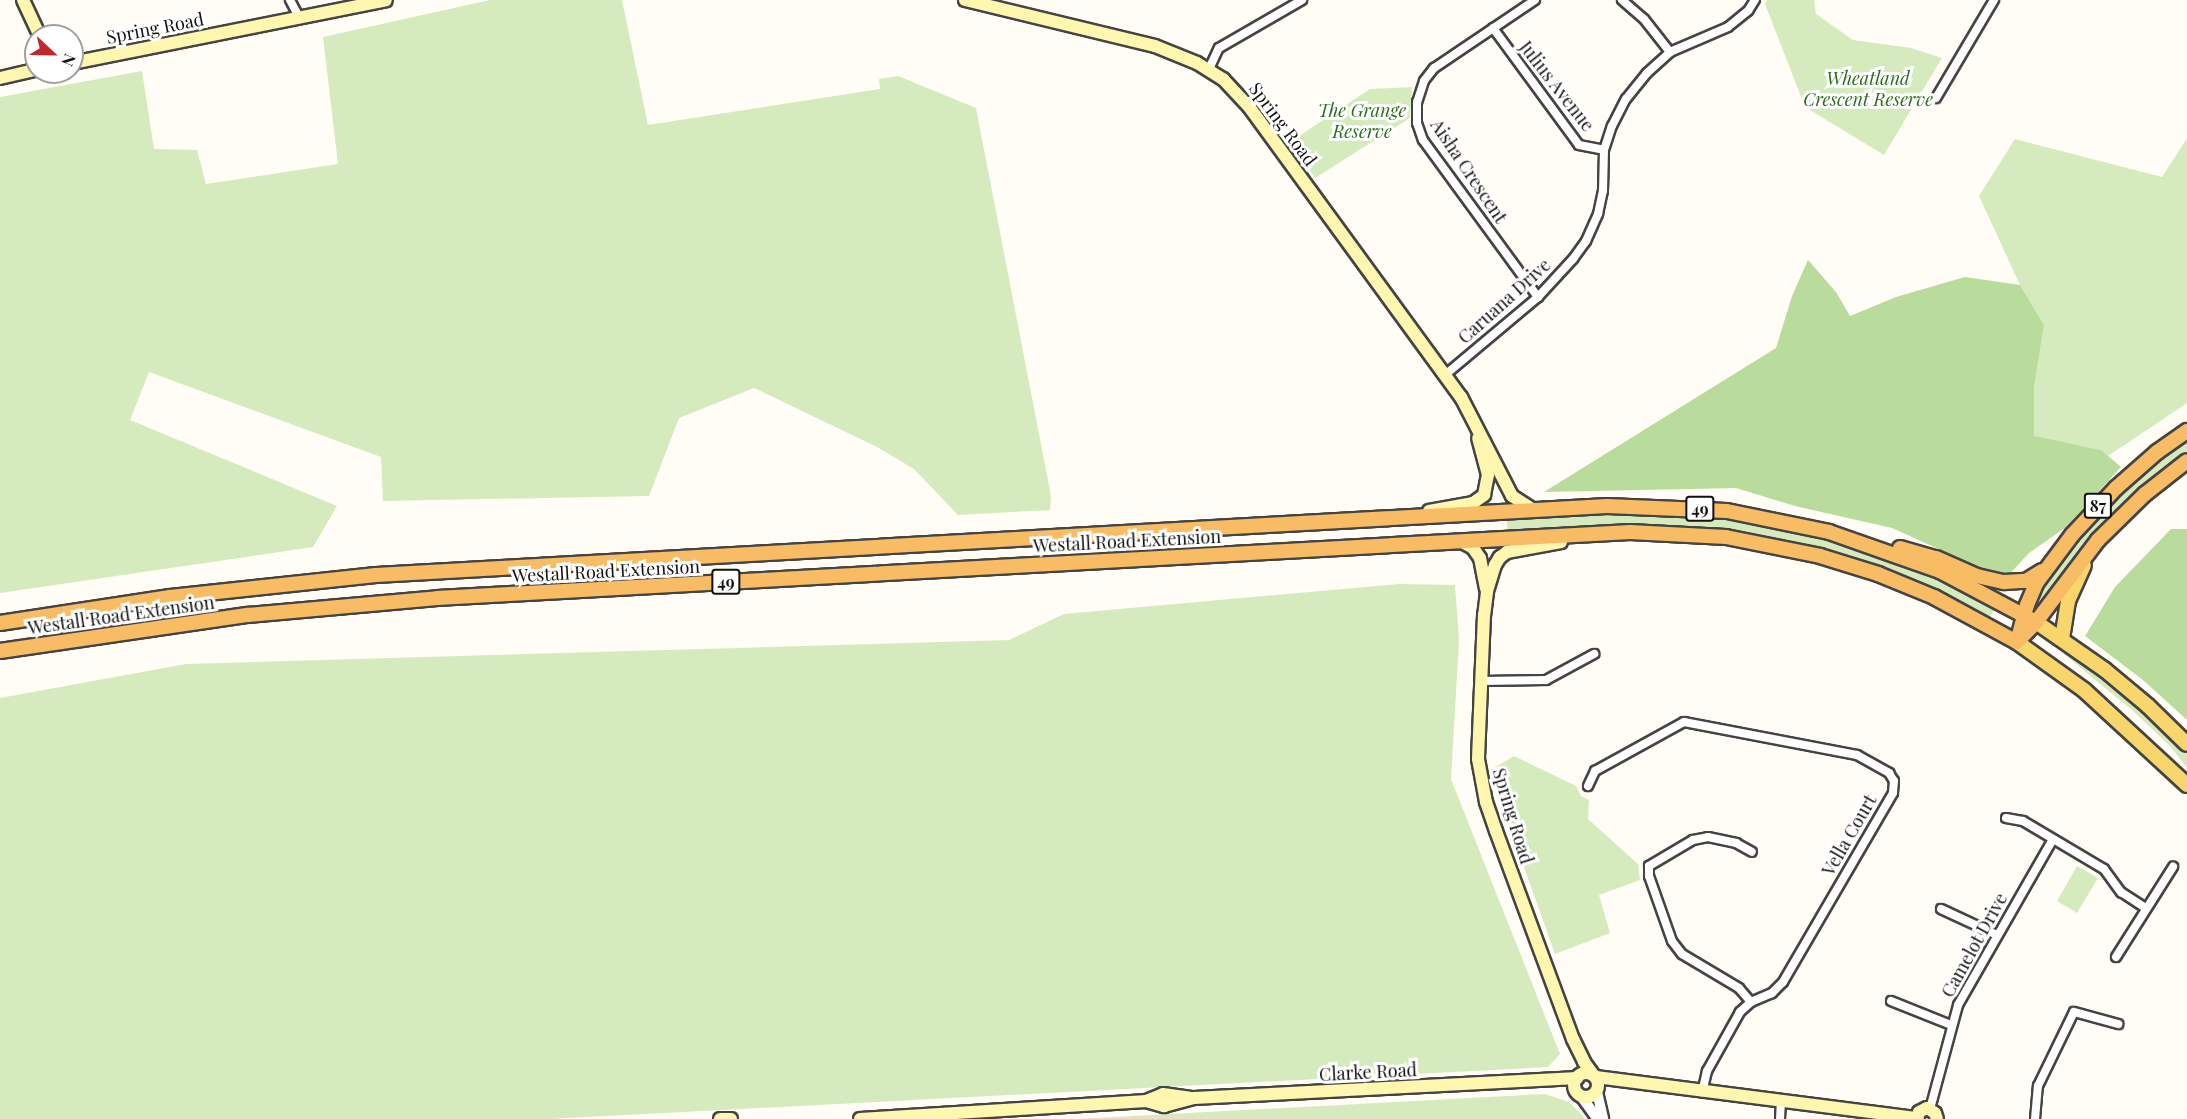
<!DOCTYPE html>
<style>
body{margin:0}
#map{position:relative;width:2187px;height:1119px;overflow:hidden;background:#fffdf5;font-family:"Playfair Display",serif}
div>[style]{position:absolute}
.green>*{inset:0;background:#d5ebbd}
.forest>*{inset:0;background:#b9dc9c}
.roads{filter:drop-shadow(2px 0 #444) drop-shadow(-2px 0 #444) drop-shadow(0 2px #444) drop-shadow(0 -2px #444)}
.minor>*{height:8px;margin:-4px;padding:0 4px;transform-origin:4px;border-radius:4px;background:#fff}
.tertiary>*{height:10px;margin:-5px;padding:0 5px;transform-origin:5px;border-radius:5px;background:#fff}
.secondary>*{height:12px;margin:-6px;padding:0 6px;transform-origin:6px;border-radius:6px;background:#fff6b0}
.secondary>.ring{margin:-6px;padding:0;box-sizing:content-box;background:none;border:12px solid #fff6b0;border-radius:50%}
.primary>*{height:14px;margin:-7px;padding:0 7px;transform-origin:7px;border-radius:7px;background:#f9d66b}
.trunk>*{height:14px;margin:-7px;padding:0 7px;transform-origin:7px;border-radius:7px;background:#f7bc64}
span{translate:-50% -50%;white-space:nowrap;text-align:center;line-height:1.15;-webkit-text-stroke:6px #fff;paint-order:stroke}
.shield-label span{padding:2px 4px;background:#fff;border:2px solid;border-radius:4px;-webkit-text-stroke-width:0}
.shield-label{font-size:16px;color:#111;font-weight:700}
.street-label{font-size:18px;color:#111}
.park-label{font-size:18px;color:#2f6b1f;font-style:italic}
.north{position:absolute;left:24px;top:24px;width:60px;height:60px;box-sizing:border-box;background:#fff;border:2px solid #a0a0a0;border-radius:50%;rotate:112deg;font-size:16px;font-weight:700;line-height:24px;text-align:center;color:#111}
.north::after{content:'';display:block;margin:auto;width:21px;height:27px;background:#c4262e;clip-path:polygon(50% 0,100% 100%,50% 72%,0 100%)}
</style>
<div id="map">
<div class="green">
<i style="clip-path:polygon(490px 0,622px 0,648px 125px,880px 89px,879px 79px,898px 76px,976px 108px,1051px 496px,1050px 510px,958px 515px,914px 469px,877px 447px,754px 388px,679px 418px,649px 496px,383px 501px,381px 457px,149px 372px,130px 420px,337px 506px,313px 547px,0 593px,0 97px,142px 71px,154px 149px,197px 150px,206px 184px,338px 164px,323px 37px)"></i>
<i style="clip-path:polygon(1767px 0,1814px 0,1816px 14px,1853px 40px,1911px 48px,1942px 58px,1884px 155px,1805px 107px,1765px 4px)"></i>
<i style="clip-path:polygon(1412px 87px,1410px 118px,1315px 178px,1290px 142px,1370px 89px)"></i>
<i style="clip-path:polygon(2187px 138px,2187px 403px,2108px 456px,2101px 450px,2034px 437px,2034px 388px,2044px 325px,2020px 285px,1979px 196px,2015px 139px,2162px 177px)"></i>
<i style="clip-path:polygon(2187px 441px,2187px 452px,2120px 506px,2072px 559px,2043px 600px,2037px 596px,2061px 558px,2098px 516px,2141px 476px)"></i>
<i style="clip-path:polygon(1577px 511px,1714px 516px,1809px 534px,1915px 569px,1996px 607px,1990px 617px,1884px 569px,1816px 549px,1765px 538px,1738px 534px,1508px 534px,1506px 515px)"></i>
<i style="clip-path:polygon(1399px 584px,1455px 585px,1459px 640px,1451px 779px,1560px 1054px,1548px 1067px,549px 1119px,0 1119px,0 698px,186px 664px,1009px 640px,1064px 614px)"></i>
<i style="clip-path:polygon(2066px 651px,2130px 700px,2167px 733px,2187px 753px,2187px 768px,2170px 746px,2133px 711px,2064px 654px)"></i>
<i style="clip-path:polygon(1514px 756px,1576px 786px,1581px 796px,1589px 800px,1588px 819px,1638px 864px,1640px 880px,1599px 895px,1610px 933px,1555px 954px,1492px 777px,1494px 768px)"></i>
<i style="clip-path:polygon(2077px 866px,2098px 878px,2077px 913px,2057px 901px)"></i>
<i style="clip-path:polygon(1545px 1094px,1569px 1102px,1586px 1119px,1078px 1119px)"></i>
</div>
<div class="forest">
<i style="clip-path:polygon(1808px 260px,1836px 292px,1850px 316px,1896px 297px,1965px 277px,2020px 285px,2044px 325px,2034px 388px,2034px 436px,2101px 450px,2121px 467px,2066px 527px,2029px 553px,2005px 579px,1892px 528px,1795px 506px,1736px 488px,1544px 492px,1776px 348px,1792px 296px)"></i>
<i style="clip-path:polygon(2171px 529px,2187px 529px,2187px 720px,2143px 680px,2085px 636px,2115px 587px)"></i>
</div>
<div class="roads">
<div class="minor">
<i style="left:290px;top:0;width:19px;rotate:62deg"></i>
<i style="left:1535px;top:0;width:122px;rotate:146deg"></i>
<i style="left:1434px;top:68px;width:16px;rotate:128deg"></i>
<i style="left:1424px;top:81px;width:22px;rotate:108deg"></i>
<i style="left:1417px;top:102px;width:21px;rotate:90deg"></i>
<i style="left:1417px;top:123px;width:18px;rotate:71deg"></i>
<i style="left:1423px;top:140px;width:195px;rotate:53.8deg"></i>
<i style="left:1622px;top:0;width:29px;rotate:41deg"></i>
<i style="left:1644px;top:19px;width:42px;rotate:51.8deg"></i>
<i style="left:1493px;top:28px;width:145px;rotate:53.7deg"></i>
<i style="left:1579px;top:145px;width:25px;rotate:11deg"></i>
<i style="left:1209px;top:69px;width:23px;rotate:-65deg"></i>
<i style="left:1219px;top:48px;width:96px;rotate:-30deg"></i>
<i style="left:1936px;top:98px;width:114px;rotate:-59.4deg"></i>
<i style="left:1445px;top:375px;width:121px;rotate:-40deg"></i>
<i style="left:1538px;top:297px;width:52px;rotate:-47.4deg"></i>
<i style="left:1573px;top:259px;width:22px;rotate:-54deg"></i>
<i style="left:1586px;top:241px;width:30px;rotate:-66deg"></i>
<i style="left:1598px;top:214px;width:24px;rotate:-78deg"></i>
<i style="left:1603px;top:191px;width:41px;rotate:-88.6deg"></i>
<i style="left:1604px;top:150px;width:25px;rotate:-72deg"></i>
<i style="left:1612px;top:126px;width:30px;rotate:-63deg"></i>
<i style="left:1626px;top:99px;width:33px;rotate:-51deg"></i>
<i style="left:1647px;top:73px;width:31px;rotate:-42deg"></i>
<i style="left:1670px;top:52px;width:63px;rotate:-23.3deg"></i>
<i style="left:1728px;top:27px;width:26px;rotate:-39deg"></i>
<i style="left:1748px;top:11px;width:13px;rotate:-58deg"></i>
<i style="left:1481px;top:681px;width:65px;rotate:-0.9deg"></i>
<i style="left:1546px;top:680px;width:55px;rotate:-28.4deg"></i>
<i style="left:1588px;top:786px;width:17px;rotate:-65deg"></i>
<i style="left:1595px;top:771px;width:102px;rotate:-28.8deg"></i>
<i style="left:1684px;top:722px;width:176px;rotate:10.8deg"></i>
<i style="left:1857px;top:755px;width:37px;rotate:29deg"></i>
<i style="left:1889px;top:773px;width:9px;rotate:58deg"></i>
<i style="left:1894px;top:781px;width:12px;rotate:95deg"></i>
<i style="left:1893px;top:793px;width:219px;rotate:120.2deg"></i>
<i style="left:1783px;top:982px;width:16px;rotate:135deg"></i>
<i style="left:1772px;top:993px;width:23px;rotate:157deg"></i>
<i style="left:1751px;top:1002px;width:15px;rotate:138deg"></i>
<i style="left:1740px;top:1012px;width:68px;rotate:119.2deg"></i>
<i style="left:1707px;top:1071px;width:22px;rotate:103deg"></i>
<i style="left:2006px;top:818px;width:17px;rotate:10deg"></i>
<i style="left:2023px;top:821px;width:94px;rotate:30.7deg"></i>
<i style="left:2104px;top:869px;width:29px;rotate:54deg"></i>
<i style="left:2121px;top:892px;width:30px;rotate:33deg"></i>
<i style="left:1941px;top:909px;width:62px;rotate:24.9deg"></i>
<i style="left:2116px;top:957px;width:107px;rotate:-57.7deg"></i>
<i style="left:1891px;top:1001px;width:65px;rotate:21.8deg"></i>
<i style="left:1751px;top:1002px;width:18px;rotate:-131deg"></i>
<i style="left:1739px;top:988px;width:66px;rotate:-149.2deg"></i>
<i style="left:1682px;top:954px;width:16px;rotate:-128deg"></i>
<i style="left:1672px;top:941px;width:69px;rotate:-109.5deg"></i>
<i style="left:1649px;top:876px;width:10px;rotate:-90deg"></i>
<i style="left:1649px;top:866px;width:51px;rotate:-30.6deg"></i>
<i style="left:1693px;top:840px;width:15px;rotate:-11deg"></i>
<i style="left:1708px;top:837px;width:29px;rotate:12deg"></i>
<i style="left:1736px;top:843px;width:18px;rotate:29deg"></i>
<i style="left:1930px;top:1109px;width:108px;rotate:-74.9deg"></i>
<i style="left:1958px;top:1005px;width:191px;rotate:-60.2deg"></i>
<i style="left:1780px;top:1119px;width:17px;rotate:-87deg"></i>
<i style="left:2035px;top:1119px;width:33px;rotate:-85deg"></i>
<i style="left:2038px;top:1086px;width:82px;rotate:-64.1deg"></i>
<i style="left:2074px;top:1012px;width:46px;rotate:15.3deg"></i>
</div>
<div class="tertiary">
<i style="left:1597px;top:1092px;width:28px;rotate:77deg"></i>
<i style="left:1581px;top:1096px;width:29px;rotate:54deg"></i>
</div>
<div class="secondary">
<i style="left:23px;top:0;width:40px;rotate:65deg"></i>
<i style="left:965px;top:0;width:195px;rotate:13.6deg"></i>
<i style="left:1155px;top:46px;width:45px;rotate:22deg"></i>
<i style="left:1197px;top:63px;width:31px;rotate:32deg"></i>
<i style="left:1223px;top:79px;width:40px;rotate:47deg"></i>
<i style="left:1250px;top:108px;width:358px;rotate:53.9deg"></i>
<i style="left:1461px;top:397px;width:111px;rotate:62.7deg"></i>
<i style="left:1512px;top:496px;width:24px;rotate:33deg"></i>
<i style="left:72px;top:63px;width:320px;rotate:-11.3deg"></i>
<i style="left:0;top:78px;width:37px;rotate:-13deg"></i>
<i style="left:1429px;top:511px;width:45px;rotate:-10.3deg"></i>
<i style="left:1473px;top:503px;width:14px;rotate:-36deg"></i>
<i style="left:1484px;top:495px;width:20px;rotate:-79deg"></i>
<i style="left:1488px;top:475px;width:38px;rotate:-105deg"></i>
<i style="left:1460px;top:541px;width:15px;rotate:28deg"></i>
<i style="left:1473px;top:548px;width:12px;rotate:55deg"></i>
<i style="left:1480px;top:558px;width:31px;rotate:79deg"></i>
<i style="left:1561px;top:542px;width:55px;rotate:169.5deg"></i>
<i style="left:1507px;top:552px;width:9px;rotate:144deg"></i>
<i style="left:1500px;top:557px;width:9px;rotate:122deg"></i>
<i style="left:1495px;top:565px;width:28px;rotate:107deg"></i>
<i style="left:1487px;top:592px;width:23px;rotate:97deg"></i>
<i style="left:1484px;top:615px;width:144px;rotate:92.4deg"></i>
<i style="left:1478px;top:759px;width:44px;rotate:79.5deg"></i>
<i style="left:1486px;top:802px;width:31px;rotate:71deg"></i>
<i style="left:1496px;top:831px;width:222px;rotate:69.7deg"></i>
<i style="left:1573px;top:1039px;width:25px;rotate:64deg"></i>
<i style="left:1584px;top:1062px;width:17px;rotate:54deg"></i>
<i class="ring" style="left:1574px;top:1073px;width:12px;height:12px"></i>
<i style="left:1596px;top:1077px;width:324px;rotate:7.3deg"></i>
<i style="left:1146px;top:1101px;width:19px;rotate:16deg"></i>
<i style="left:1164px;top:1106px;width:31px;rotate:-15deg"></i>
<i style="left:1194px;top:1098px;width:384px;rotate:-3deg"></i>
<i style="left:720px;top:1119px;width:11px"></i>
<i style="left:860px;top:1119px;width:287px;rotate:-3.6deg"></i>
<i style="left:1146px;top:1101px;width:18px;rotate:-22deg"></i>
<i style="left:1163px;top:1094px;width:27px;rotate:8deg"></i>
<i style="left:1917px;top:1119px;width:7px;rotate:-74deg"></i>
<i style="left:1919px;top:1112px;width:9px;rotate:-27deg"></i>
<i style="left:1927px;top:1108px;width:9px;rotate:32deg"></i>
<i style="left:1935px;top:1113px;width:6px;rotate:72deg"></i>
</div>
<div class="primary">
<i style="left:2036px;top:622px;width:84px;rotate:34.8deg"></i>
<i style="left:2105px;top:670px;width:56px;rotate:39.9deg"></i>
<i style="left:2148px;top:706px;width:54px;rotate:44.3deg"></i>
<i style="left:2062px;top:639px;width:38px;rotate:-81deg"></i>
<i style="left:2068px;top:601px;width:39px;rotate:-66deg"></i>
<i style="left:2017px;top:642px;width:82px;rotate:35.6deg"></i>
<i style="left:2084px;top:690px;width:140px;rotate:42.7deg"></i>
</div>
<div class="trunk">
<i style="left:1900px;top:548px;width:37px;rotate:16deg"></i>
<i style="left:1936px;top:558px;width:45px;rotate:23.7deg"></i>
<i style="left:1977px;top:576px;width:28px;rotate:13deg"></i>
<i style="left:2004px;top:582px;width:22px;rotate:-3deg"></i>
<i style="left:2026px;top:581px;width:19px;rotate:-32deg"></i>
<i style="left:0;top:623px;width:172px;rotate:-8.7deg"></i>
<i style="left:170px;top:597px;width:207px;rotate:-6.1deg"></i>
<i style="left:376px;top:575px;width:1233px;rotate:-3.21deg"></i>
<i style="left:1607px;top:506px;width:120px;rotate:2.4deg"></i>
<i style="left:1727px;top:511px;width:104px;rotate:11.6deg"></i>
<i style="left:1829px;top:532px;width:118px;rotate:19.4deg"></i>
<i style="left:1940px;top:571px;width:109px;rotate:28deg"></i>
<i style="left:2017px;top:642px;width:38px;rotate:-75deg"></i>
<i style="left:2027px;top:605px;width:25px;rotate:-67deg"></i>
<i style="left:2037px;top:582px;width:59px;rotate:-53.3deg"></i>
<i style="left:2072px;top:535px;width:64px;rotate:-46.9deg"></i>
<i style="left:2116px;top:488px;width:55px;rotate:-41.3deg"></i>
<i style="left:2157px;top:452px;width:37px;rotate:-35deg"></i>
<i style="left:0;top:651px;width:251px;rotate:-8.3deg"></i>
<i style="left:248px;top:615px;width:190px;rotate:-5.1deg"></i>
<i style="left:437px;top:598px;width:1195px;rotate:-3.17deg"></i>
<i style="left:1630px;top:532px;width:96px;rotate:3deg"></i>
<i style="left:1726px;top:537px;width:96px;rotate:11.4deg"></i>
<i style="left:1820px;top:556px;width:61px;rotate:17.2deg"></i>
<i style="left:1878px;top:574px;width:61px;rotate:22.3deg"></i>
<i style="left:1934px;top:597px;width:94px;rotate:28.5deg"></i>
<i style="left:2017px;top:642px;width:28px;rotate:-46deg"></i>
<i style="left:2036px;top:622px;width:103px;rotate:-52.9deg"></i>
<i style="left:2098px;top:540px;width:66px;rotate:-44.4deg"></i>
<i style="left:2145px;top:494px;width:53px;rotate:-38.2deg"></i>
</div>
</div>
<div class="shield-label">
<span style="left:2098px;top:506px">87</span>
<span style="left:1700px;top:509px">49</span>
<span style="left:726px;top:582px">49</span>
</div>
<div class="street-label">
<span style="left:155px;top:28px;rotate:-11deg">Spring Road</span>
<span style="left:1557px;top:86px;rotate:52deg">Julius Avenue</span>
<span style="left:1283px;top:124px;rotate:53deg">Spring Road</span>
<span style="left:1469px;top:171px;rotate:56deg">Aisha Crescent</span>
<span style="left:1504px;top:301px;rotate:-42deg">Caruana Drive</span>
<span style="left:1127px;top:541px;rotate:-3deg">Westall Road Extension</span>
<span style="left:606px;top:571px;rotate:-3deg">Westall Road Extension</span>
<span style="left:121px;top:615px;rotate:-8deg">Westall Road Extension</span>
<span style="left:1513px;top:816px;rotate:73deg">Spring Road</span>
<span style="left:1849px;top:835px;rotate:-60deg">Vella Court</span>
<span style="left:1974px;top:945px;rotate:-61deg">Camelot Drive</span>
<span style="left:1368px;top:1072px;rotate:-3deg">Clarke Road</span>
</div>
<div class="park-label">
<span style="left:1868px;top:89px">Wheatland<br>Crescent Reserve</span>
<span style="left:1362px;top:121px">The Grange<br>Reserve</span>
</div>
<div class="north">N</div>
</div>
